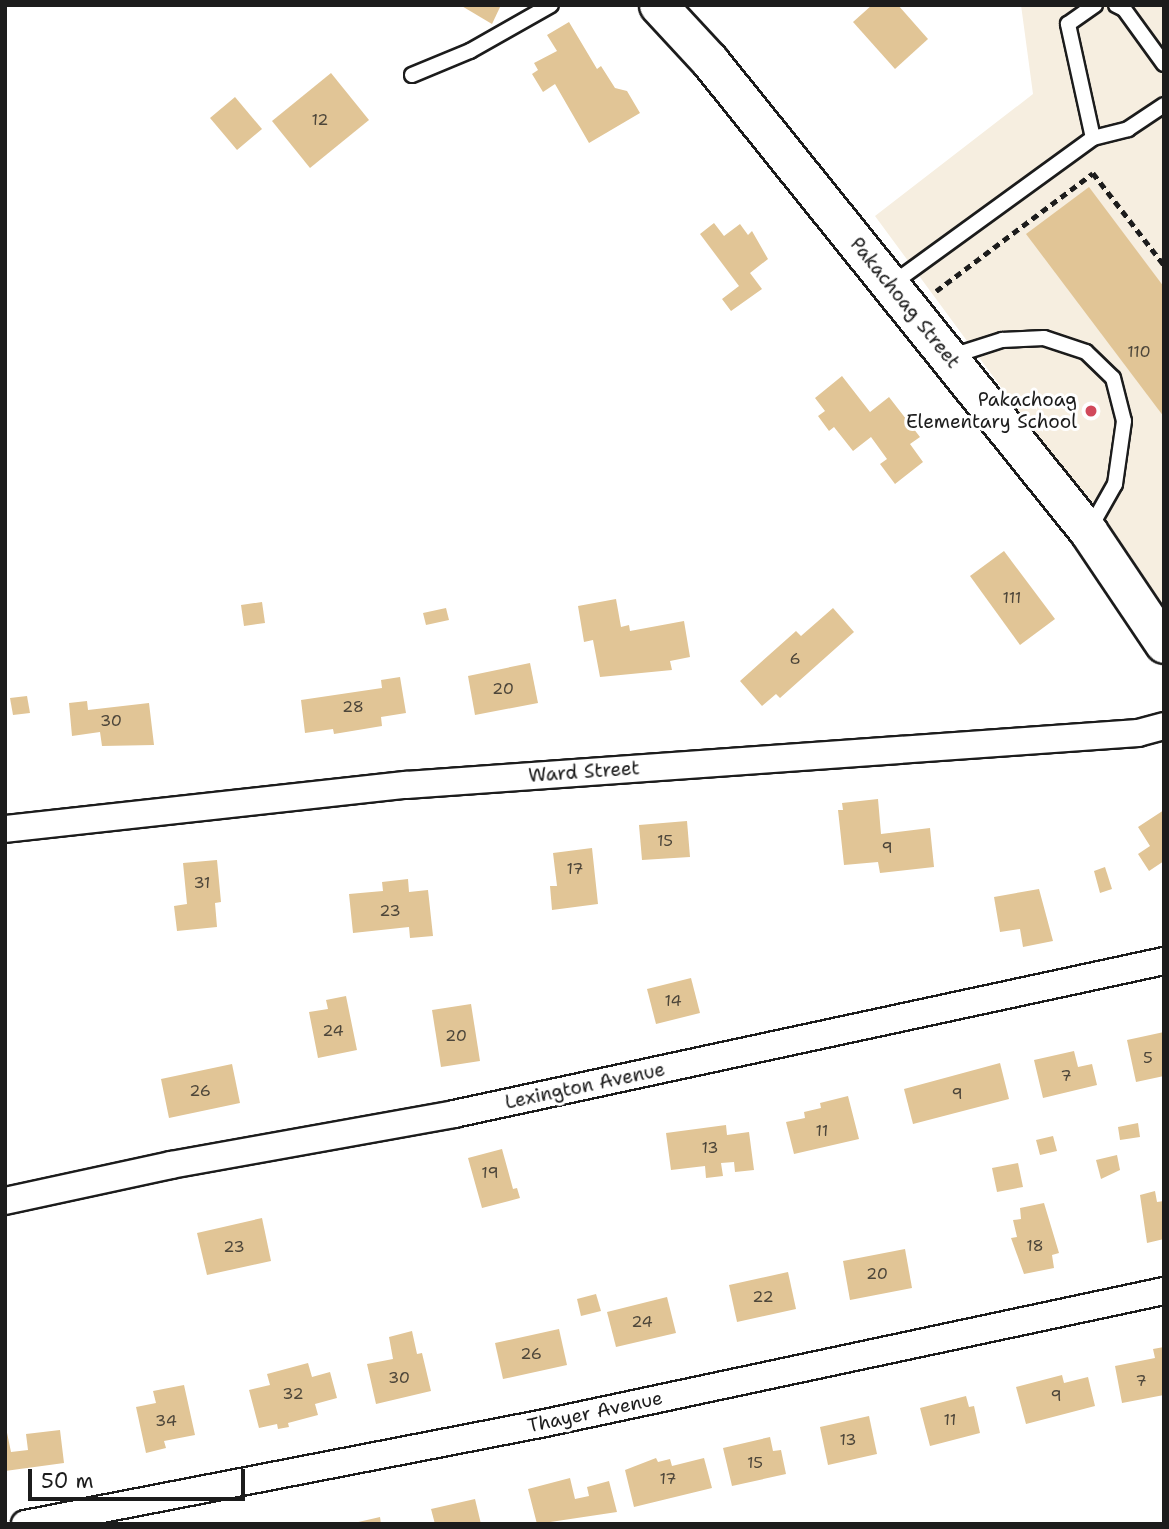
<!DOCTYPE html>
<style>
body{margin:0}
#map{position:relative;width:1169px;height:1529px;overflow:hidden;background:#fff;font-family:"Shantell Sans",sans-serif}
div>[style]{position:absolute}
.built>*{inset:0;background:#f6eee0}
.building>*{inset:0;background:#e1c596}
.path>*{height:4.5px;margin-top:-2.25px;transform-origin:0;background:repeating-linear-gradient(90deg,#1c1c1c 0 7px,transparent 0 12px)}
.roads{filter:drop-shadow(2px 0 #1c1c1c) drop-shadow(-2px 0 #1c1c1c) drop-shadow(0 2px #1c1c1c) drop-shadow(0 -2px #1c1c1c)}
.lane>*{height:14px;margin:-7px;padding:0 7px;transform-origin:7px;border-radius:7px;background:#fff}
.street>*{height:26px;margin:-13px;padding:0 13px;transform-origin:13px;border-radius:13px;background:#fff}
.secondary>*{height:37px;margin:-18.5px;padding:0 18.5px;transform-origin:18.5px;border-radius:18.5px;background:#fff}
.dots>*{width:19px;height:19px;translate:-50% -50%;box-sizing:border-box;border:4px solid #fff;border-radius:50%}
span{translate:-50% -50%;white-space:nowrap;text-align:center;line-height:1.15;-webkit-text-stroke:6px #fff;paint-order:stroke}
.number-label{font-size:16px;color:#4d463a}
.number-label span{-webkit-text-stroke-width:0}
.street-label{font-size:19px;color:#1c1c1c}
.poi-label{font-size:19px;color:#1c1c1c}
.right{translate:-100% -50%;text-align:right}
.frame{position:absolute;inset:0;border:7px solid #1c1c1c;pointer-events:none}
.scale{position:absolute;left:28px;top:1469px;width:217px;height:32px;box-sizing:border-box;border:4px solid #1c1c1c;border-top:0;padding-left:9px;font-size:21px;line-height:24px;white-space:nowrap;color:#1c1c1c;-webkit-text-stroke:5px #fff;paint-order:stroke}
</style>
<div id="map">
<div class="built">
<i style="clip-path:polygon(1021px 5px,1164px 5px,1163px 607px,875px 216px,1033px 94px)"></i>
</div>
<div class="building">
<i style="clip-path:polygon(460px 5px,501px 5px,492px 24px)"></i>
<i style="clip-path:polygon(872px 5px,898px 5px,928px 39px,895px 69px,853px 22px)"></i>
<i style="clip-path:polygon(569px 22px,597px 69px,601px 66px,615px 88px,627px 91px,640px 113px,589px 143px,555px 84px,543px 92px,532px 74px,538px 70px,534px 63px,557px 51px,547px 35px)"></i>
<i style="clip-path:polygon(331px 73px,369px 120px,310px 168px,272px 121px)"></i>
<i style="clip-path:polygon(235px 97px,262px 129px,237px 150px,210px 118px)"></i>
<i style="clip-path:polygon(1089px 187px,1164px 287px,1164px 417px,1026px 234px)"></i>
<i style="clip-path:polygon(714px 223px,724px 236px,740px 224px,748px 235px,752px 231px,768px 259px,750px 273px,762px 289px,731px 311px,722px 299px,739px 286px,700px 234px)"></i>
<i style="clip-path:polygon(842px 376px,870px 412px,889px 397px,920px 437px,910px 444px,923px 462px,895px 484px,880px 464px,887px 459px,871px 437px,853px 451px,834px 427px,829px 431px,818px 416px,825px 411px,815px 398px)"></i>
<i style="clip-path:polygon(1004px 551px,1055px 619px,1020px 645px,970px 576px)"></i>
<i style="clip-path:polygon(616px 599px,621px 627px,629px 625px,630px 631px,684px 621px,690px 657px,670px 661px,672px 670px,600px 677px,593px 640px,584px 642px,578px 606px)"></i>
<i style="clip-path:polygon(262px 602px,265px 623px,244px 626px,241px 605px)"></i>
<i style="clip-path:polygon(446px 608px,449px 620px,426px 625px,423px 613px)"></i>
<i style="clip-path:polygon(833px 608px,854px 632px,780px 698px,776px 694px,762px 706px,740px 681px,796px 631px,801px 636px)"></i>
<i style="clip-path:polygon(530px 663px,538px 703px,475px 715px,468px 676px)"></i>
<i style="clip-path:polygon(400px 677px,406px 713px,381px 717px,382px 726px,334px 734px,333px 729px,305px 733px,301px 700px,382px 688px,381px 680px)"></i>
<i style="clip-path:polygon(27px 696px,30px 713px,13px 715px,10px 698px)"></i>
<i style="clip-path:polygon(87px 701px,88px 710px,149px 703px,154px 745px,102px 746px,100px 732px,72px 736px,69px 703px)"></i>
<i style="clip-path:polygon(878px 799px,881px 834px,930px 828px,934px 867px,880px 873px,878px 862px,844px 865px,838px 810px,843px 810px,842px 803px)"></i>
<i style="clip-path:polygon(1164px 810px,1164px 861px,1149px 871px,1138px 854px,1150px 846px,1138px 827px)"></i>
<i style="clip-path:polygon(687px 821px,690px 857px,642px 860px,639px 825px)"></i>
<i style="clip-path:polygon(592px 848px,598px 904px,552px 910px,550px 886px,557px 886px,553px 853px)"></i>
<i style="clip-path:polygon(217px 860px,221px 902px,215px 903px,217px 927px,177px 931px,174px 906px,187px 904px,183px 863px)"></i>
<i style="clip-path:polygon(1105px 867px,1112px 889px,1100px 893px,1094px 871px)"></i>
<i style="clip-path:polygon(408px 879px,409px 892px,428px 890px,433px 936px,410px 938px,409px 927px,353px 933px,349px 894px,383px 891px,382px 882px)"></i>
<i style="clip-path:polygon(1039px 889px,1053px 941px,1023px 947px,1020px 929px,1000px 932px,994px 897px)"></i>
<i style="clip-path:polygon(691px 978px,700px 1013px,656px 1024px,647px 989px)"></i>
<i style="clip-path:polygon(346px 996px,357px 1050px,318px 1058px,309px 1012px,328px 1009px,326px 1000px)"></i>
<i style="clip-path:polygon(471px 1004px,480px 1061px,441px 1067px,432px 1010px)"></i>
<i style="clip-path:polygon(1164px 1032px,1164px 1076px,1136px 1082px,1127px 1040px)"></i>
<i style="clip-path:polygon(1074px 1051px,1078px 1067px,1092px 1064px,1097px 1085px,1043px 1098px,1034px 1060px)"></i>
<i style="clip-path:polygon(1000px 1063px,1009px 1099px,913px 1124px,904px 1089px)"></i>
<i style="clip-path:polygon(232px 1064px,240px 1103px,169px 1118px,161px 1079px)"></i>
<i style="clip-path:polygon(848px 1096px,859px 1139px,794px 1154px,786px 1122px,805px 1118px,804px 1112px,821px 1108px,820px 1103px)"></i>
<i style="clip-path:polygon(1138px 1123px,1140px 1137px,1120px 1140px,1118px 1127px)"></i>
<i style="clip-path:polygon(726px 1125px,727px 1135px,749px 1132px,754px 1170px,735px 1172px,734px 1162px,721px 1163px,723px 1176px,706px 1178px,705px 1166px,671px 1170px,666px 1133px)"></i>
<i style="clip-path:polygon(1053px 1136px,1057px 1151px,1040px 1155px,1036px 1140px)"></i>
<i style="clip-path:polygon(502px 1149px,513px 1189px,517px 1188px,520px 1198px,482px 1208px,468px 1158px)"></i>
<i style="clip-path:polygon(1117px 1155px,1120px 1170px,1101px 1179px,1096px 1160px)"></i>
<i style="clip-path:polygon(1018px 1163px,1023px 1187px,997px 1192px,992px 1168px)"></i>
<i style="clip-path:polygon(1155px 1191px,1157px 1202px,1164px 1201px,1164px 1239px,1147px 1243px,1140px 1195px)"></i>
<i style="clip-path:polygon(1044px 1203px,1059px 1253px,1052px 1255px,1054px 1268px,1024px 1274px,1011px 1238px,1017px 1237px,1013px 1220px,1021px 1219px,1020px 1208px)"></i>
<i style="clip-path:polygon(262px 1218px,271px 1261px,207px 1275px,197px 1233px)"></i>
<i style="clip-path:polygon(905px 1249px,912px 1288px,850px 1300px,843px 1261px)"></i>
<i style="clip-path:polygon(788px 1272px,796px 1309px,737px 1322px,729px 1285px)"></i>
<i style="clip-path:polygon(596px 1294px,601px 1311px,581px 1316px,577px 1299px)"></i>
<i style="clip-path:polygon(667px 1297px,676px 1333px,616px 1347px,607px 1312px)"></i>
<i style="clip-path:polygon(559px 1329px,567px 1365px,503px 1379px,495px 1343px)"></i>
<i style="clip-path:polygon(412px 1331px,417px 1354px,422px 1353px,431px 1391px,376px 1404px,367px 1364px,393px 1359px,389px 1337px)"></i>
<i style="clip-path:polygon(1164px 1347px,1164px 1395px,1122px 1403px,1115px 1366px,1155px 1358px,1153px 1349px)"></i>
<i style="clip-path:polygon(308px 1363px,312px 1377px,330px 1372px,337px 1398px,315px 1404px,318px 1415px,288px 1423px,289px 1427px,278px 1429px,277px 1424px,259px 1428px,249px 1390px,270px 1385px,267px 1374px)"></i>
<i style="clip-path:polygon(1062px 1375px,1064px 1383px,1088px 1377px,1095px 1406px,1026px 1424px,1016px 1387px)"></i>
<i style="clip-path:polygon(184px 1385px,195px 1435px,164px 1441px,166px 1448px,146px 1453px,136px 1407px,156px 1403px,153px 1391px)"></i>
<i style="clip-path:polygon(966px 1396px,969px 1407px,974px 1406px,980px 1433px,930px 1446px,920px 1408px)"></i>
<i style="clip-path:polygon(869px 1416px,877px 1454px,828px 1465px,820px 1427px)"></i>
<i style="clip-path:polygon(5px 1423px,11px 1452px,28px 1450px,26px 1434px,60px 1430px,64px 1463px,5px 1471px)"></i>
<i style="clip-path:polygon(770px 1437px,773px 1451px,781px 1450px,786px 1474px,732px 1486px,723px 1448px)"></i>
<i style="clip-path:polygon(656px 1458px,658px 1462px,670px 1459px,672px 1466px,704px 1458px,712px 1488px,634px 1507px,625px 1470px)"></i>
<i style="clip-path:polygon(570px 1478px,575px 1499px,589px 1496px,587px 1487px,609px 1481px,617px 1512px,537px 1524px,528px 1489px)"></i>
<i style="clip-path:polygon(475px 1499px,481px 1524px,435px 1524px,431px 1509px)"></i>
<i style="clip-path:polygon(380px 1517px,381px 1524px,355px 1524px,354px 1523px)"></i>
</div>
<div class="path">
<i style="left:936px;top:291px;width:196px;rotate:-36.9deg"></i>
<i style="left:1093px;top:173px;width:116px;rotate:52.3deg"></i>
</div>
<div class="roads">
<div class="lane">
<i style="left:1116px;top:5px;width:9px;rotate:27deg"></i>
<i style="left:1124px;top:9px;width:68px;rotate:54deg"></i>
<i style="left:412px;top:75px;width:63px;rotate:-22.5deg"></i>
<i style="left:470px;top:51px;width:93px;rotate:-29.6deg"></i>
<i style="left:1093px;top:138px;width:117px;rotate:-102.4deg"></i>
<i style="left:1068px;top:24px;width:33px;rotate:-35deg"></i>
<i style="left:892px;top:284px;width:248px;rotate:-36deg"></i>
<i style="left:1093px;top:138px;width:36px;rotate:-14deg"></i>
<i style="left:1128px;top:129px;width:43px;rotate:-33.7deg"></i>
<i style="left:949px;top:357px;width:56px;rotate:-17.8deg"></i>
<i style="left:1002px;top:340px;width:42px;rotate:-2.7deg"></i>
<i style="left:1044px;top:338px;width:44px;rotate:18.4deg"></i>
<i style="left:1086px;top:352px;width:37px;rotate:44deg"></i>
<i style="left:1113px;top:378px;width:44px;rotate:75.7deg"></i>
<i style="left:1124px;top:421px;width:64px;rotate:98.1deg"></i>
<i style="left:1115px;top:484px;width:53px;rotate:119.5deg"></i>
</div>
<div class="street">
<i style="left:5px;top:829px;width:403px;rotate:-6.3deg"></i>
<i style="left:406px;top:785px;width:734px;rotate:-4.06deg"></i>
<i style="left:1138px;top:733px;width:27px;rotate:-15deg"></i>
<i style="left:5px;top:1201px;width:170px;rotate:-12.2deg"></i>
<i style="left:171px;top:1165px;width:288px;rotate:-10.2deg"></i>
<i style="left:454px;top:1114px;width:726px;rotate:-12.16deg"></i>
<i style="left:25px;top:1524px;width:530px;rotate:-10.99deg"></i>
<i style="left:545px;top:1423px;width:633px;rotate:-12.04deg"></i>
</div>
<div class="secondary">
<i style="left:658px;top:5px;width:75px;rotate:47.2deg"></i>
<i style="left:709px;top:60px;width:605px;rotate:51.18deg"></i>
<i style="left:1088px;top:531px;width:136px;rotate:56.1deg"></i>
</div>
</div>
<div class="dots">
<i style="left:1091px;top:411px;background:#d1495b"></i>
</div>
<div class="number-label">
<span style="left:320px;top:120px">12</span>
<span style="left:1139px;top:352px">110</span>
<span style="left:1012px;top:598px">111</span>
<span style="left:795px;top:659px">6</span>
<span style="left:503px;top:689px">20</span>
<span style="left:353px;top:707px">28</span>
<span style="left:111px;top:721px">30</span>
<span style="left:665px;top:841px">15</span>
<span style="left:887px;top:848px">9</span>
<span style="left:575px;top:869px">17</span>
<span style="left:202px;top:883px">31</span>
<span style="left:390px;top:911px">23</span>
<span style="left:673px;top:1001px">14</span>
<span style="left:333px;top:1031px">24</span>
<span style="left:456px;top:1036px">20</span>
<span style="left:1148px;top:1058px">5</span>
<span style="left:1066px;top:1076px">7</span>
<span style="left:200px;top:1091px">26</span>
<span style="left:957px;top:1094px">9</span>
<span style="left:822px;top:1131px">11</span>
<span style="left:710px;top:1148px">13</span>
<span style="left:490px;top:1173px">19</span>
<span style="left:1035px;top:1246px">18</span>
<span style="left:234px;top:1247px">23</span>
<span style="left:877px;top:1274px">20</span>
<span style="left:763px;top:1297px">22</span>
<span style="left:642px;top:1322px">24</span>
<span style="left:531px;top:1354px">26</span>
<span style="left:399px;top:1378px">30</span>
<span style="left:1141px;top:1381px">7</span>
<span style="left:293px;top:1394px">32</span>
<span style="left:1056px;top:1396px">9</span>
<span style="left:950px;top:1420px">11</span>
<span style="left:166px;top:1421px">34</span>
<span style="left:848px;top:1440px">13</span>
<span style="left:755px;top:1463px">15</span>
<span style="left:668px;top:1479px">17</span>
</div>
<div class="street-label">
<span style="left:905px;top:303px;rotate:51deg">Pakachoag Street</span>
<span style="left:584px;top:772px;rotate:-4deg">Ward Street</span>
<span style="left:585px;top:1086px;rotate:-12deg">Lexington Avenue</span>
<span style="left:595px;top:1412px;rotate:-12deg">Thayer Avenue</span>
</div>
<div class="poi-label">
<span class="right" style="left:1077px;top:411px">Pakachoag<br>Elementary School</span>
</div>
<div class="frame"></div>
<div class="scale">50 m</div>
</div>
